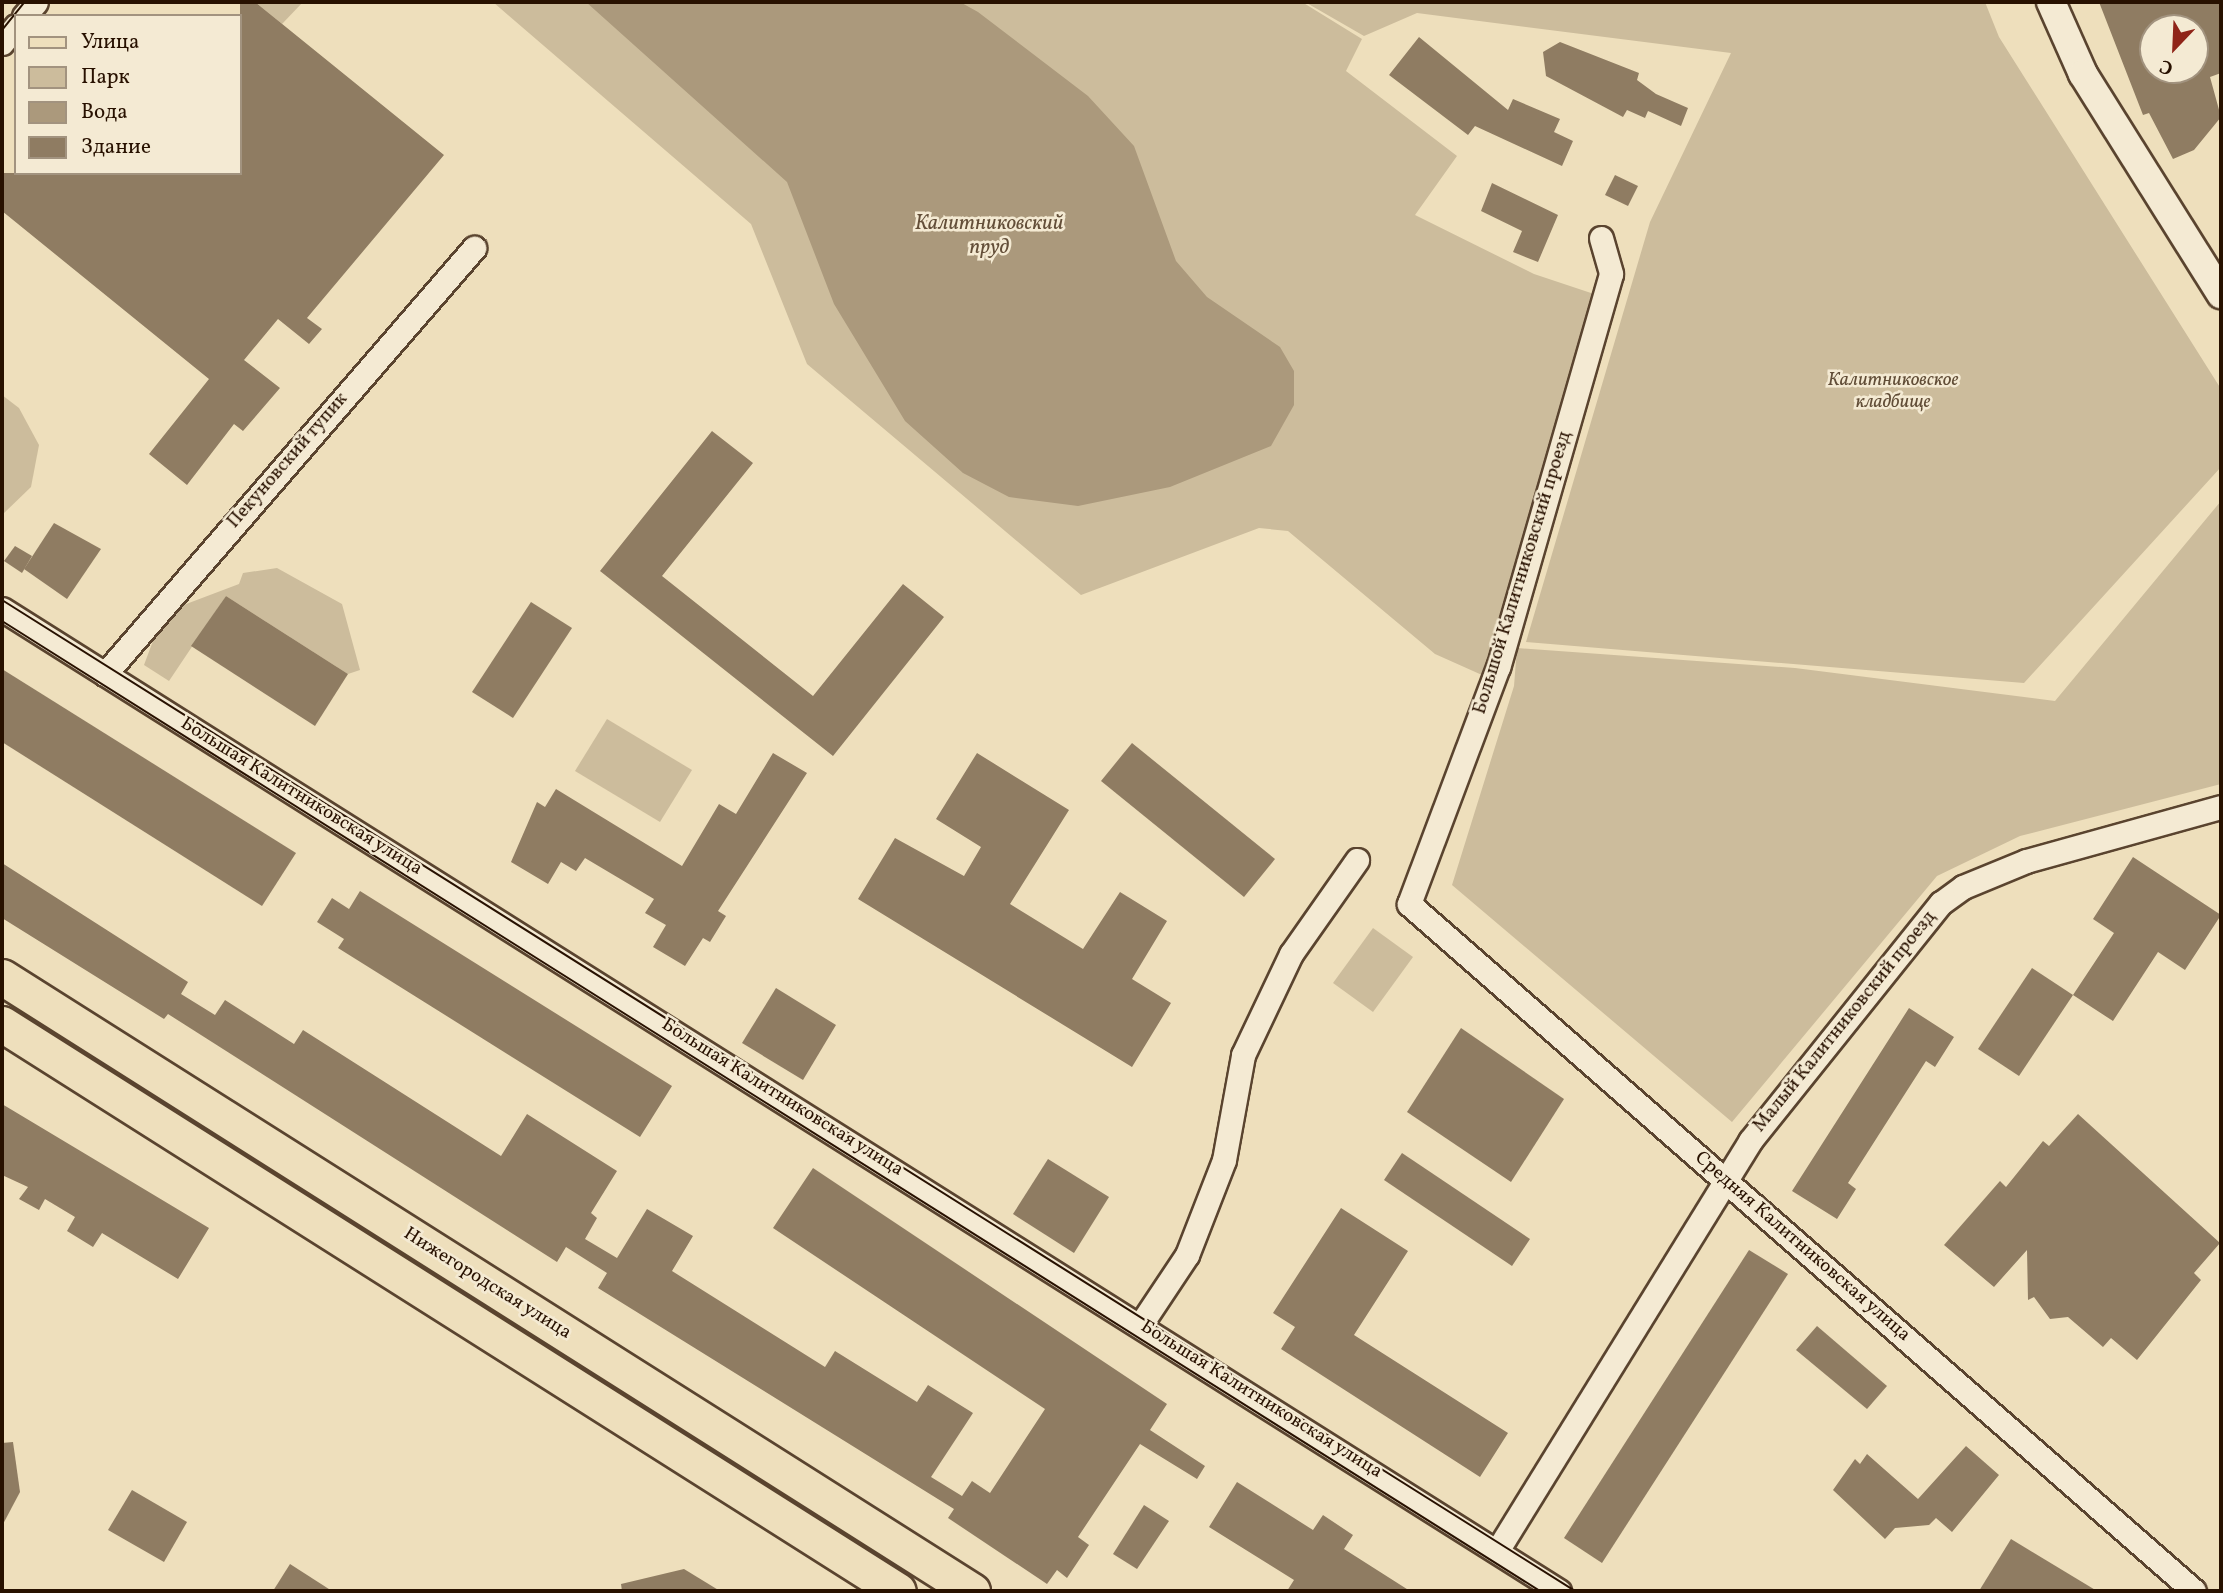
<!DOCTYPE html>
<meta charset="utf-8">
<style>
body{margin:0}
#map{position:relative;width:2223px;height:1593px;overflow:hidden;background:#eedfbc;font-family:Vollkorn,serif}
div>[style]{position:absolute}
.green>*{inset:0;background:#ccbc9c}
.water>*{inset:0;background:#ab997c}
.building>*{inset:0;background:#8f7c62}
.roads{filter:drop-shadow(2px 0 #5a442f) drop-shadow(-2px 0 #5a442f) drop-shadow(0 2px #5a442f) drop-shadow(0 -2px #5a442f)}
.minor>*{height:23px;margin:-11.5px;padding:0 11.5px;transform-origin:11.5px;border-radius:11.5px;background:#f4ead3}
.tertiary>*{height:28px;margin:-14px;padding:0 14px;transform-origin:14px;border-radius:14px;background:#f4ead3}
.primary>*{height:35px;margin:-17.5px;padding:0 17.5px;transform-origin:17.5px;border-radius:17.5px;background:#eedfbc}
.tram>*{height:2px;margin:-1px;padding:0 1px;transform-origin:1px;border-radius:1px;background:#281100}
span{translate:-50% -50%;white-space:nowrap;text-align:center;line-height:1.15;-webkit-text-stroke:5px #f4ead3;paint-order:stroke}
.park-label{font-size:19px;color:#614d37;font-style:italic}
.street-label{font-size:19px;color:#281100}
.water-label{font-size:21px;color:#634e38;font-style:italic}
.frame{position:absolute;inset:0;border:4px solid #281100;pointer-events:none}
.legend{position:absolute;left:14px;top:14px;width:228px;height:161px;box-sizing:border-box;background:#f4ead3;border:2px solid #a2937f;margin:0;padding:9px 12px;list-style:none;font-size:21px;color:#281100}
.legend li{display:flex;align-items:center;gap:14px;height:35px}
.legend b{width:35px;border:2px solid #a2937f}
.north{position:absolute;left:2139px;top:14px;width:70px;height:70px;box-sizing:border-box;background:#f4ead3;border:2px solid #a2937f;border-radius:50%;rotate:203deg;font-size:19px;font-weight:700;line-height:28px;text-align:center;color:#281100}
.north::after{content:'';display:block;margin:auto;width:24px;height:32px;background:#8f2418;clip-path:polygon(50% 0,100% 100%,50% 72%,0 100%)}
</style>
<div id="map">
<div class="green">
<i style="clip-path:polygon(255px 2px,303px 2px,282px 24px)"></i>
<i style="clip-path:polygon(493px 2px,1302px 2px,1362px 39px,1346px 71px,1457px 156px,1415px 215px,1534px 274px,1594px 294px,1482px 675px,1435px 654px,1288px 531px,1259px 528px,1081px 595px,807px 364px,751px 224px)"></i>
<i style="clip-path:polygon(1305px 2px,1985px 2px,1999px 37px,2221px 389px,2221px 467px,2024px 683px,1526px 642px,1650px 222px,1731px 53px,1417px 13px,1364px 36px)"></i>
<i style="clip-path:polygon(2px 395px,19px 408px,39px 445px,31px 487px,2px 515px)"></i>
<i style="clip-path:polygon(2221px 501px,2221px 784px,2020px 836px,1937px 876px,1732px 1122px,1452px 885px,1514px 686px,1517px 648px,1795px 668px,2055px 701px)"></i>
<i style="clip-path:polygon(277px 568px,342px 604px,360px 670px,348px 674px,226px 596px,169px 681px,144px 665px,160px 622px,173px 609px,239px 584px,243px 573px)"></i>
<i style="clip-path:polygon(607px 719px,692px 770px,660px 822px,575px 771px)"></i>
<i style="clip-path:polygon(1373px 928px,1413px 957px,1373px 1012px,1333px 983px)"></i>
</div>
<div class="water">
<i style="clip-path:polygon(586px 2px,960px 2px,978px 12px,1088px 96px,1134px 146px,1176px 261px,1207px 297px,1280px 347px,1294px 371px,1294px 405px,1271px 446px,1170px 487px,1078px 506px,1009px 497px,963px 473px,905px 421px,834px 304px,787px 182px)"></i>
</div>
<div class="building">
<i style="clip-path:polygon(240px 2px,255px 2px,444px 155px,307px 318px,322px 329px,309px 344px,278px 319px,244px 360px,280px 388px,243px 431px,234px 424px,187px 485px,149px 454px,209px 379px,2px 211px,2px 173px,240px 173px)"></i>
<i style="clip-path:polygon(evenodd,2099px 2px,2221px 2px,2221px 73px,2210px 77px,2221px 117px,2194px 150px,2173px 159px,2149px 113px,2143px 115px,2099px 2px,2153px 28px,2195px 28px,2195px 70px,2153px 70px,2153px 28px)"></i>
<i style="clip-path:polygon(1419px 37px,1508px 110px,1513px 99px,1560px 119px,1554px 132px,1573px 141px,1562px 166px,1475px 126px,1468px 135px,1389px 75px)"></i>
<i style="clip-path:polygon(1560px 42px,1639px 73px,1637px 80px,1656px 94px,1688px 108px,1681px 126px,1648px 111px,1645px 118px,1627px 110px,1623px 117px,1546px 76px,1543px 52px)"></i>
<i style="clip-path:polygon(1615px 175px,1638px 186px,1628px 206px,1605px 195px)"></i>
<i style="clip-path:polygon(1492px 183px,1558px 215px,1538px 262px,1513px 252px,1522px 231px,1481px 211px)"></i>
<i style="clip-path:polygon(712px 431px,753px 463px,662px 576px,813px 696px,903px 584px,944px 617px,833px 756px,600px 571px)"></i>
<i style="clip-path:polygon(54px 523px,101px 549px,67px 599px,24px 569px)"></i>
<i style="clip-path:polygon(15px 546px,32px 556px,22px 573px,4px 561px)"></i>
<i style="clip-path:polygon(226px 596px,348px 674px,315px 726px,191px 646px)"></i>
<i style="clip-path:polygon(531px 602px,572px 628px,513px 718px,472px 692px)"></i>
<i style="clip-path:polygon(2px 669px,296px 853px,262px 906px,2px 742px)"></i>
<i style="clip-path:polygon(1132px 743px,1275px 859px,1244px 897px,1101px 781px)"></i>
<i style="clip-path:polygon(773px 753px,807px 773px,718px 911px,726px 916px,710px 942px,703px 938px,685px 966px,653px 947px,666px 925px,645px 913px,654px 899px,585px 858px,576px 871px,561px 862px,548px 884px,511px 862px,537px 802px,545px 807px,556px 789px,682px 866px,719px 804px,736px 814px)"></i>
<i style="clip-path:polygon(977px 753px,1069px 810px,1010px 904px,1083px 949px,1120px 892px,1167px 921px,1132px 979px,1171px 1003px,1132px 1067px,858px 899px,895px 838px,964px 876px,981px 847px,936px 819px)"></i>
<i style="clip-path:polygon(2133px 857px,2221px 915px,2185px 970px,2158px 952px,2113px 1021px,2073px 995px,2114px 933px,2093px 919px)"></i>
<i style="clip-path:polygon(2px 863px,188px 982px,181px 994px,215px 1015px,225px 1000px,294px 1044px,303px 1030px,501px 1156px,527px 1114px,617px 1171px,591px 1213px,597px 1218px,585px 1239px,617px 1258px,647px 1209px,693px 1236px,672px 1271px,825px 1367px,835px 1351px,917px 1402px,928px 1385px,973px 1413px,931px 1477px,962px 1496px,972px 1481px,990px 1493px,1045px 1409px,773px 1228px,813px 1168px,1167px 1404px,1150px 1430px,1205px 1466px,1197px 1479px,1140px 1444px,1078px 1537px,1089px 1545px,1067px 1578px,1057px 1570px,1047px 1584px,948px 1518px,954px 1509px,598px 1288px,607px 1273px,566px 1247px,557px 1262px,168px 1014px,164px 1019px,2px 918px)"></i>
<i style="clip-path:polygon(360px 891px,672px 1086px,640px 1137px,338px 948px,344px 939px,317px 922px,332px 898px,349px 909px)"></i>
<i style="clip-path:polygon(2032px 968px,2073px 995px,2019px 1076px,1978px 1049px)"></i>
<i style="clip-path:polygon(776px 988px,836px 1025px,803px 1080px,742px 1043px)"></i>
<i style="clip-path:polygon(1909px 1008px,1954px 1037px,1935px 1067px,1926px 1061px,1885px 1125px,1848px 1183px,1856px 1189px,1837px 1219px,1792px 1191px)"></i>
<i style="clip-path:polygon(1461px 1028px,1564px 1099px,1511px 1182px,1407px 1112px)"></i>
<i style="clip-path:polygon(2px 1104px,209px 1228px,178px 1279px,102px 1233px,93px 1247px,67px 1231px,75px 1217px,45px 1199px,39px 1210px,19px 1199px,28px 1187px,2px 1175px)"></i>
<i style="clip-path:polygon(2078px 1114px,2220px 1243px,2194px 1273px,2201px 1280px,2137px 1360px,2111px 1338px,2103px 1347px,2068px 1317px,2050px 1319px,2034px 1297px,2028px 1300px,2027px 1250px,1994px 1287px,1944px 1245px,2000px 1181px,2006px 1187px,2043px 1141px,2049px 1146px)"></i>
<i style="clip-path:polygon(1402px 1153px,1530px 1239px,1512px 1266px,1384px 1180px)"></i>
<i style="clip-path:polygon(1048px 1159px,1109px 1197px,1074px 1253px,1013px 1214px)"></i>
<i style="clip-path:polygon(1341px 1208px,1408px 1251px,1354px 1335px,1508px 1433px,1480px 1477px,1281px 1349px,1295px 1327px,1273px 1313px)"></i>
<i style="clip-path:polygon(1749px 1250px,1788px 1274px,1602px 1563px,1564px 1538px)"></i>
<i style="clip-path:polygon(1817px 1326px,1887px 1386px,1867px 1409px,1796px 1350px)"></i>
<i style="clip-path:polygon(13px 1442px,20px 1492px,2px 1526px,2px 1443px)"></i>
<i style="clip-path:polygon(1966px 1446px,1999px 1475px,1952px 1532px,1936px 1518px,1929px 1525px,1895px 1528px,1885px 1539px,1833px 1490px,1855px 1459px,1860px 1464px,1867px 1454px,1918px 1499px)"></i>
<i style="clip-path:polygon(1237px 1482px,1313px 1530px,1323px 1515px,1353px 1535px,1344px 1549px,1410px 1591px,1287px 1591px,1294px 1580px,1209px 1527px)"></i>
<i style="clip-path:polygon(132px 1490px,187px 1522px,164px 1562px,108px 1530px)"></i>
<i style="clip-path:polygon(1144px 1505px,1169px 1521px,1137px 1569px,1113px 1554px)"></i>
<i style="clip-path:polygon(2011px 1539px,2097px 1591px,1979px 1591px)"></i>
<i style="clip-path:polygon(290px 1564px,332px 1591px,273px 1591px)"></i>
<i style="clip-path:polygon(684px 1569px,720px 1591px,622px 1591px,621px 1584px)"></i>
</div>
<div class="roads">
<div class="minor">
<i style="left:24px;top:16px;width:18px;rotate:-49deg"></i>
<i style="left:2px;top:43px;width:22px;rotate:-51deg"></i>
<i style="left:1601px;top:238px;width:37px;rotate:74deg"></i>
<i style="left:1611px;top:274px;width:409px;rotate:106deg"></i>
<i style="left:1498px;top:667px;width:253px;rotate:110.6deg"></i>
<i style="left:1409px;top:904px;width:1043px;rotate:41.19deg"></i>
<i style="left:2px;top:609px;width:1841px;rotate:32.24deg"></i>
<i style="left:105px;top:674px;width:564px;rotate:-49.1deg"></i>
<i style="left:1141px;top:1324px;width:83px;rotate:-56.3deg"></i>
<i style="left:1187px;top:1255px;width:102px;rotate:-68.7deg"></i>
<i style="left:1224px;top:1160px;width:107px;rotate:-79.7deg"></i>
<i style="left:1243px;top:1055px;width:112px;rotate:-64.6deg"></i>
<i style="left:1291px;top:954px;width:115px;rotate:-54.9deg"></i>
<i style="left:1497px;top:1551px;width:482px;rotate:-58.3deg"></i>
<i style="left:1750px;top:1141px;width:305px;rotate:-51.3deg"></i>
<i style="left:1941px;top:903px;width:27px;rotate:-36deg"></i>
<i style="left:1963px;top:887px;width:68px;rotate:-22.4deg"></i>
<i style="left:2026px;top:861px;width:202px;rotate:-15.5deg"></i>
</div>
<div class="tertiary">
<i style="left:2051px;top:2px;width:79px;rotate:66deg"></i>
<i style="left:2083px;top:74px;width:260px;rotate:57.9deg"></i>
</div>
<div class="primary">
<i style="left:2px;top:977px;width:1148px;rotate:32.33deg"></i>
<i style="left:2px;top:1024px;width:1060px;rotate:32.33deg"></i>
</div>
</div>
<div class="tram">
<i style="left:2px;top:30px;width:36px;rotate:-51deg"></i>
<i style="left:2px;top:600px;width:1859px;rotate:32.21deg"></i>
<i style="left:2px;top:621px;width:1818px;rotate:32.24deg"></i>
</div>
<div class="park-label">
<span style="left:1893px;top:392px">Калитниковское<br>кладбище</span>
</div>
<div class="street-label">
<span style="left:288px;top:461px;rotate:-49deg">Пекуновский тупик</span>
<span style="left:1523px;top:573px;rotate:-73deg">Большой Калитниковский проезд</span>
<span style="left:301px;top:797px;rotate:32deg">Большая Калитниковская улица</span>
<span style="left:1845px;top:1022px;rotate:-51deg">Малый Калитниковский проезд</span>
<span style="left:782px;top:1098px;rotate:32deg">Большая Калитниковская улица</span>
<span style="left:1802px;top:1247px;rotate:41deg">Средняя Калитниковская улица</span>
<span style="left:487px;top:1284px;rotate:32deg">Нижегородская улица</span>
<span style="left:1261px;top:1400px;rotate:32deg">Большая Калитниковская улица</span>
</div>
<div class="water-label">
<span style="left:989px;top:236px">Калитниковский<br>пруд</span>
</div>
<div class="frame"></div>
<ul class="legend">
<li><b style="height:9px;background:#eedfbc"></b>Улица</li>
<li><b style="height:19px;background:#ccbc9c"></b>Парк</li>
<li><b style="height:19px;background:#ab997c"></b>Вода</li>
<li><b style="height:19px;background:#8f7c62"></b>Здание</li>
</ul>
<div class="north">С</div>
</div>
